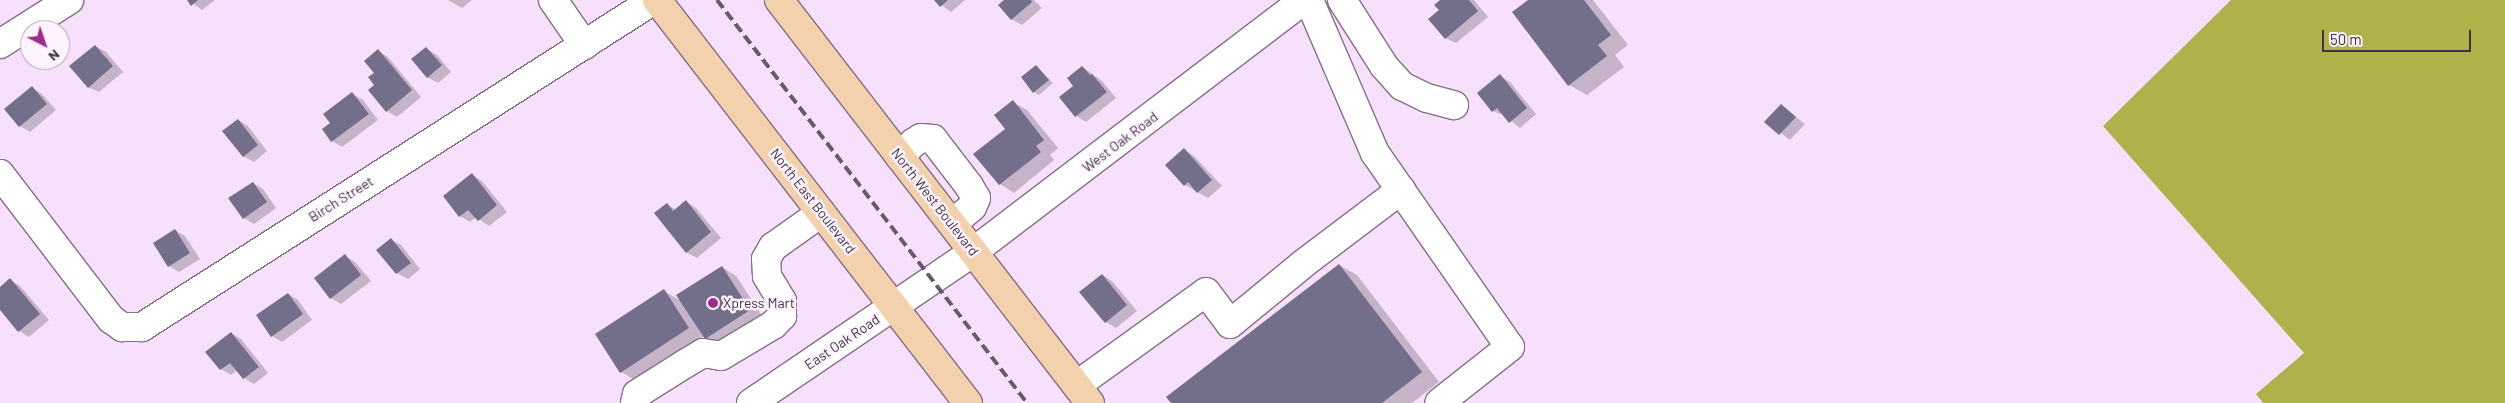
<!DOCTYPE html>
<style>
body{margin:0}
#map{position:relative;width:2505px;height:403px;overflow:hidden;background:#f7e0fb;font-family:Barlow,sans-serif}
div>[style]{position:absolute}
.forest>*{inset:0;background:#afb14a}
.shadow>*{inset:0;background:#0003}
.building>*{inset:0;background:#736e8a}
.roads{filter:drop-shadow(1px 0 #846f87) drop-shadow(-1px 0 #846f87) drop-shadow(0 1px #846f87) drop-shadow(0 -1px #846f87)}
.minor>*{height:28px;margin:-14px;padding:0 14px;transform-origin:14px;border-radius:14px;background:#fff}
.major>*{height:28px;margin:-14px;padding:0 14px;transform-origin:14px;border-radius:14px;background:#f4d1ad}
.rail>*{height:4px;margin-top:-2px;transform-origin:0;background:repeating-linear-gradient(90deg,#675b68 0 10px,transparent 0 15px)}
.dots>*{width:14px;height:14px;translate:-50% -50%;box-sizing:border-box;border:2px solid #fcf3fe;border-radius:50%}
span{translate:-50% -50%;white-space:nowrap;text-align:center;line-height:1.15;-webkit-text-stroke:5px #fcf3fe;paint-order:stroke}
.street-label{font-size:14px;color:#3d343e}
.poi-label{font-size:14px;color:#3d343e}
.left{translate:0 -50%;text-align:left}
.north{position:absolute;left:20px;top:20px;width:50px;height:50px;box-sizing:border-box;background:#fcf3fe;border:1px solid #b0a7b1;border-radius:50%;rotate:139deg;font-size:14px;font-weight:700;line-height:20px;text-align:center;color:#3d343e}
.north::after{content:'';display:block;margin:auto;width:18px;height:22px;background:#9d2d8b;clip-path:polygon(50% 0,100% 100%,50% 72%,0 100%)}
.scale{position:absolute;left:2322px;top:30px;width:149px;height:22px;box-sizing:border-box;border:2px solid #3d343e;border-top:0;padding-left:6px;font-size:15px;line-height:18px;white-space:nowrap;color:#3d343e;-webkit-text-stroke:4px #fcf3fe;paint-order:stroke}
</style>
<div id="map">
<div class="forest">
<i style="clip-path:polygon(2231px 0,2505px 0,2505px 403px,2263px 403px,2256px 394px,2304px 353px,2103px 126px)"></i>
</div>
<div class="shadow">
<i style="clip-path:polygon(188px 0,215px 0,202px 10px)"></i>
<i style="clip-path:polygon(448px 0,472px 0,462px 8px)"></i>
<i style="clip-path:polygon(935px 0,965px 0,951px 12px)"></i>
<i style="clip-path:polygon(1006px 0,1034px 0,1042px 8px,1022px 25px,1011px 19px)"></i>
<i style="clip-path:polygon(1442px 0,1474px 0,1488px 17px,1456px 43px,1445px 38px,1440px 11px)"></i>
<i style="clip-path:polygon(1530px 0,1593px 0,1628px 45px,1615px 55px,1624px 67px,1587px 95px,1569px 85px)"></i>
<i style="clip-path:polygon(95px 46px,106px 52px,123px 72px,99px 92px,88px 87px)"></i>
<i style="clip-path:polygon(427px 49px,437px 55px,451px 72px,438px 83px,427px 77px)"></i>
<i style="clip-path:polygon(378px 51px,388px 57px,421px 97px,397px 117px,387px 111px,376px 85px)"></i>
<i style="clip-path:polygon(1036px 66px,1053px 83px,1039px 95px,1034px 92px)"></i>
<i style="clip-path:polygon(1083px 67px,1102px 81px,1116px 98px,1086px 122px,1076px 116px,1061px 97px,1075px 86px)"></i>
<i style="clip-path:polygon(1500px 76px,1510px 82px,1536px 114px,1520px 128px,1505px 116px,1493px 111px,1479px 93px)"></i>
<i style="clip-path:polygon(32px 88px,42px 94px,56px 110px,30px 132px,20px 126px)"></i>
<i style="clip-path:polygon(352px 94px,363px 100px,378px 120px,342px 147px,332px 141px,331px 123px)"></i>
<i style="clip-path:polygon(1013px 102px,1027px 110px,1058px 148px,1050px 155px,1054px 160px,1014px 193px,1000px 184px,1007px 129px)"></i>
<i style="clip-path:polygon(1781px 105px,1805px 124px,1790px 140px,1766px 122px)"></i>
<i style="clip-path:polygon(238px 120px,248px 126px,267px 151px,254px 162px,243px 156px)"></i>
<i style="clip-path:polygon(1184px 150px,1194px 156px,1222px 186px,1208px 198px,1185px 185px)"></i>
<i style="clip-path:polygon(472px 175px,482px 181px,507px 212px,489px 226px,476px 217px,470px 222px,460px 216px)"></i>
<i style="clip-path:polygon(253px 183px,263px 189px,276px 208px,254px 224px,244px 218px)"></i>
<i style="clip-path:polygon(686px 202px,696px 208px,721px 238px,697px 258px,686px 252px,667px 204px,676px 210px)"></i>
<i style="clip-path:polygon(175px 230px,185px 236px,200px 259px,179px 272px,169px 266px)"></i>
<i style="clip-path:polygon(391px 240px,401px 245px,420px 269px,408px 279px,397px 273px,378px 250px)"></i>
<i style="clip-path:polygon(345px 256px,355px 262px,371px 281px,341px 304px,331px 298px)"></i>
<i style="clip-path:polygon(1339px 265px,1357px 275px,1439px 382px,1412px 403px,1172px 403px)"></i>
<i style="clip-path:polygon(722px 267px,736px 276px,764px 319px,720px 347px,704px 336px,635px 380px,621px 372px,664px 291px,681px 301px)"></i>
<i style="clip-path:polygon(1102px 275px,1112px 281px,1137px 311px,1116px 328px,1106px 322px)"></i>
<i style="clip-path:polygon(10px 280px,20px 286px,49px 320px,29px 337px,19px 331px,0 308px,0 288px)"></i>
<i style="clip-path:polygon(288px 294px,298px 300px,312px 320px,282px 342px,272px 336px)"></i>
<i style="clip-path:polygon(231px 333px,241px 339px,268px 373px,254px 384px,244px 378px,237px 370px,231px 375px,221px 369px)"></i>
</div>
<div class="building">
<i style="clip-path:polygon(187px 0,198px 0,191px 6px)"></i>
<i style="clip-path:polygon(934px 0,948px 0,940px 7px)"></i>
<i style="clip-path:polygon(1004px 0,1031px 0,1032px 2px,1011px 20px,998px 5px)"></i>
<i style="clip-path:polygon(1440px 0,1469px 0,1478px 11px,1445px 39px,1428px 19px,1439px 10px,1434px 5px)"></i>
<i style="clip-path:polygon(1528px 0,1584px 0,1611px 35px,1598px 45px,1607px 56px,1568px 86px,1512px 12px)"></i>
<i style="clip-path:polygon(95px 45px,113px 66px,88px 88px,69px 66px)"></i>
<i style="clip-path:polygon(426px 47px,442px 65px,427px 78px,411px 59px)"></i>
<i style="clip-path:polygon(378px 49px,412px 90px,386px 112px,368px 90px,374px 85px,368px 77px,374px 73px,364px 61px)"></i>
<i style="clip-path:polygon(1036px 65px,1049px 80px,1033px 93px,1021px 77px)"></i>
<i style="clip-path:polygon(1082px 66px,1090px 75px,1092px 74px,1107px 92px,1075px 117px,1059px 97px,1073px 86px,1067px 78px)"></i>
<i style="clip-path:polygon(1500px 74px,1527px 108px,1509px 123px,1497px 108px,1492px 112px,1477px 93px)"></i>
<i style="clip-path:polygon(32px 86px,47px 104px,19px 127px,4px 109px)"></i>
<i style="clip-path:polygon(352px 92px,369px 114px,331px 142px,322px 129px,330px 123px,323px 114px)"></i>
<i style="clip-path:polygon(1013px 100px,1044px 140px,1036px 146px,1041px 152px,999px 185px,973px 154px,1005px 129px,994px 115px)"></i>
<i style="clip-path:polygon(1781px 104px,1796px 117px,1779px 135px,1764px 122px)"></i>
<i style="clip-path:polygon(238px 119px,258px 145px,243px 157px,222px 131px)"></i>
<i style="clip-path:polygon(1184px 148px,1212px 180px,1197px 193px,1188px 182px,1184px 186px,1165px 165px)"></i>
<i style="clip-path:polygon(472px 173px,497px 205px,478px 221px,468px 210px,459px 217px,443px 196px)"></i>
<i style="clip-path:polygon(253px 182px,267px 202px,243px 219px,228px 198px)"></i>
<i style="clip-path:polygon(686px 200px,711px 232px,686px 253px,654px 213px,667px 203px,673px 211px)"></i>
<i style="clip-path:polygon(175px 229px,190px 253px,168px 267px,153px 243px)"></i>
<i style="clip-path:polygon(391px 238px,411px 263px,396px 274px,376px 250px)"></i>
<i style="clip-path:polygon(345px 254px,361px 275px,330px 299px,314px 278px)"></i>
<i style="clip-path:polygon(1339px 264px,1422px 372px,1382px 403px,1171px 403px,1166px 397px)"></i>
<i style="clip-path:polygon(722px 266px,750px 310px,705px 339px,676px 295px)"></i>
<i style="clip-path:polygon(1102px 274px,1127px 305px,1105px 323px,1079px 292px)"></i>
<i style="clip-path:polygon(10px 278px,40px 314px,18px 332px,0 310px,0 287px)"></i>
<i style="clip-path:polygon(664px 289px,689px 328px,620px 373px,595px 334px)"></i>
<i style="clip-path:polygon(288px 293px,303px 314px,271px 337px,256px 315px)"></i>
<i style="clip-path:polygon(231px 332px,259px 367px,243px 379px,230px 363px,220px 370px,205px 352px)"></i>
</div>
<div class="roads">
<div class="minor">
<i style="left:553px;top:0;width:55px;rotate:55.4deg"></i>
<i style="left:1309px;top:0;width:167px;rotate:66.7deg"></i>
<i style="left:1375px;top:153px;width:236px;rotate:55.2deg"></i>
<i style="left:1510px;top:347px;width:90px;rotate:141.7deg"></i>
<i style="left:1342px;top:0;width:78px;rotate:57.5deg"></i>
<i style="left:1384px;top:66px;width:27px;rotate:48deg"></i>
<i style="left:1402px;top:86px;width:28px;rotate:26deg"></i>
<i style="left:1427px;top:98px;width:28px;rotate:15deg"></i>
<i style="left:0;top:44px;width:82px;rotate:-32.5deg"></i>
<i style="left:900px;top:157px;width:19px;rotate:-47deg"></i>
<i style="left:913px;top:143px;width:9px;rotate:-32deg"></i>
<i style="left:921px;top:138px;width:12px;rotate:5deg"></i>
<i style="left:933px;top:139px;width:59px;rotate:52.5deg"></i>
<i style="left:969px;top:186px;width:14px;rotate:60deg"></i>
<i style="left:976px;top:198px;width:10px;rotate:114deg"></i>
<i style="left:972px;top:207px;width:26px;rotate:140deg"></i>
<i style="left:0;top:174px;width:183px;rotate:52.6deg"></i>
<i style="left:111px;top:319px;width:14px;rotate:36deg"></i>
<i style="left:122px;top:327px;width:20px"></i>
<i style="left:142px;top:327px;width:608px;rotate:-32.57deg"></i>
<i style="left:1077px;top:385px;width:159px;rotate:-35.8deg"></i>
<i style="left:1206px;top:292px;width:40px;rotate:53deg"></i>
<i style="left:1230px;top:324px;width:94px;rotate:-39.4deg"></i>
<i style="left:1303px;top:264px;width:123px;rotate:-37.1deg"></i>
<i style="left:635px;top:403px;width:9px;rotate:-77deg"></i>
<i style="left:637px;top:394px;width:54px;rotate:-32.2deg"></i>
<i style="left:683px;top:365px;width:23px;rotate:-31deg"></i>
<i style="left:703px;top:353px;width:18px;rotate:9deg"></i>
<i style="left:721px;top:356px;width:61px;rotate:-30.8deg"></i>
<i style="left:773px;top:325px;width:13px;rotate:-45deg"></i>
<i style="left:782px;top:316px;width:15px;rotate:-90deg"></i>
<i style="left:782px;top:301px;width:29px;rotate:-121deg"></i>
<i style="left:767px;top:276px;width:17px;rotate:-93deg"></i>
<i style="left:766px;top:259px;width:14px;rotate:-60deg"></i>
<i style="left:773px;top:247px;width:59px;rotate:-35.3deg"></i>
<i style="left:751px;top:403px;width:268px;rotate:-34.2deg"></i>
<i style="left:973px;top:252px;width:416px;rotate:-37.3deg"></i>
</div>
<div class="major">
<i style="left:657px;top:0;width:509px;rotate:52.34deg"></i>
<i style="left:779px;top:0;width:509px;rotate:52.34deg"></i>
</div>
</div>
<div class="rail">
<i style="left:717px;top:0;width:508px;rotate:52.43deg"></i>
</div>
<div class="dots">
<i style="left:713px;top:303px;background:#9d2d8b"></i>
</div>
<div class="street-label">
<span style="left:1120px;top:142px;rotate:-37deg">West Oak Road</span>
<span style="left:341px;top:199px;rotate:-32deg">Birch Street</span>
<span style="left:813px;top:201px;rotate:52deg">North East Boulevard</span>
<span style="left:935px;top:202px;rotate:52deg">North West Boulevard</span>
<span style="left:842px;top:342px;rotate:-34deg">East Oak Road</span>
</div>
<div class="poi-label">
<span class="left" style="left:723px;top:303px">Xpress Mart</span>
</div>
<div class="north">N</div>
<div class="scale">50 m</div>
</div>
